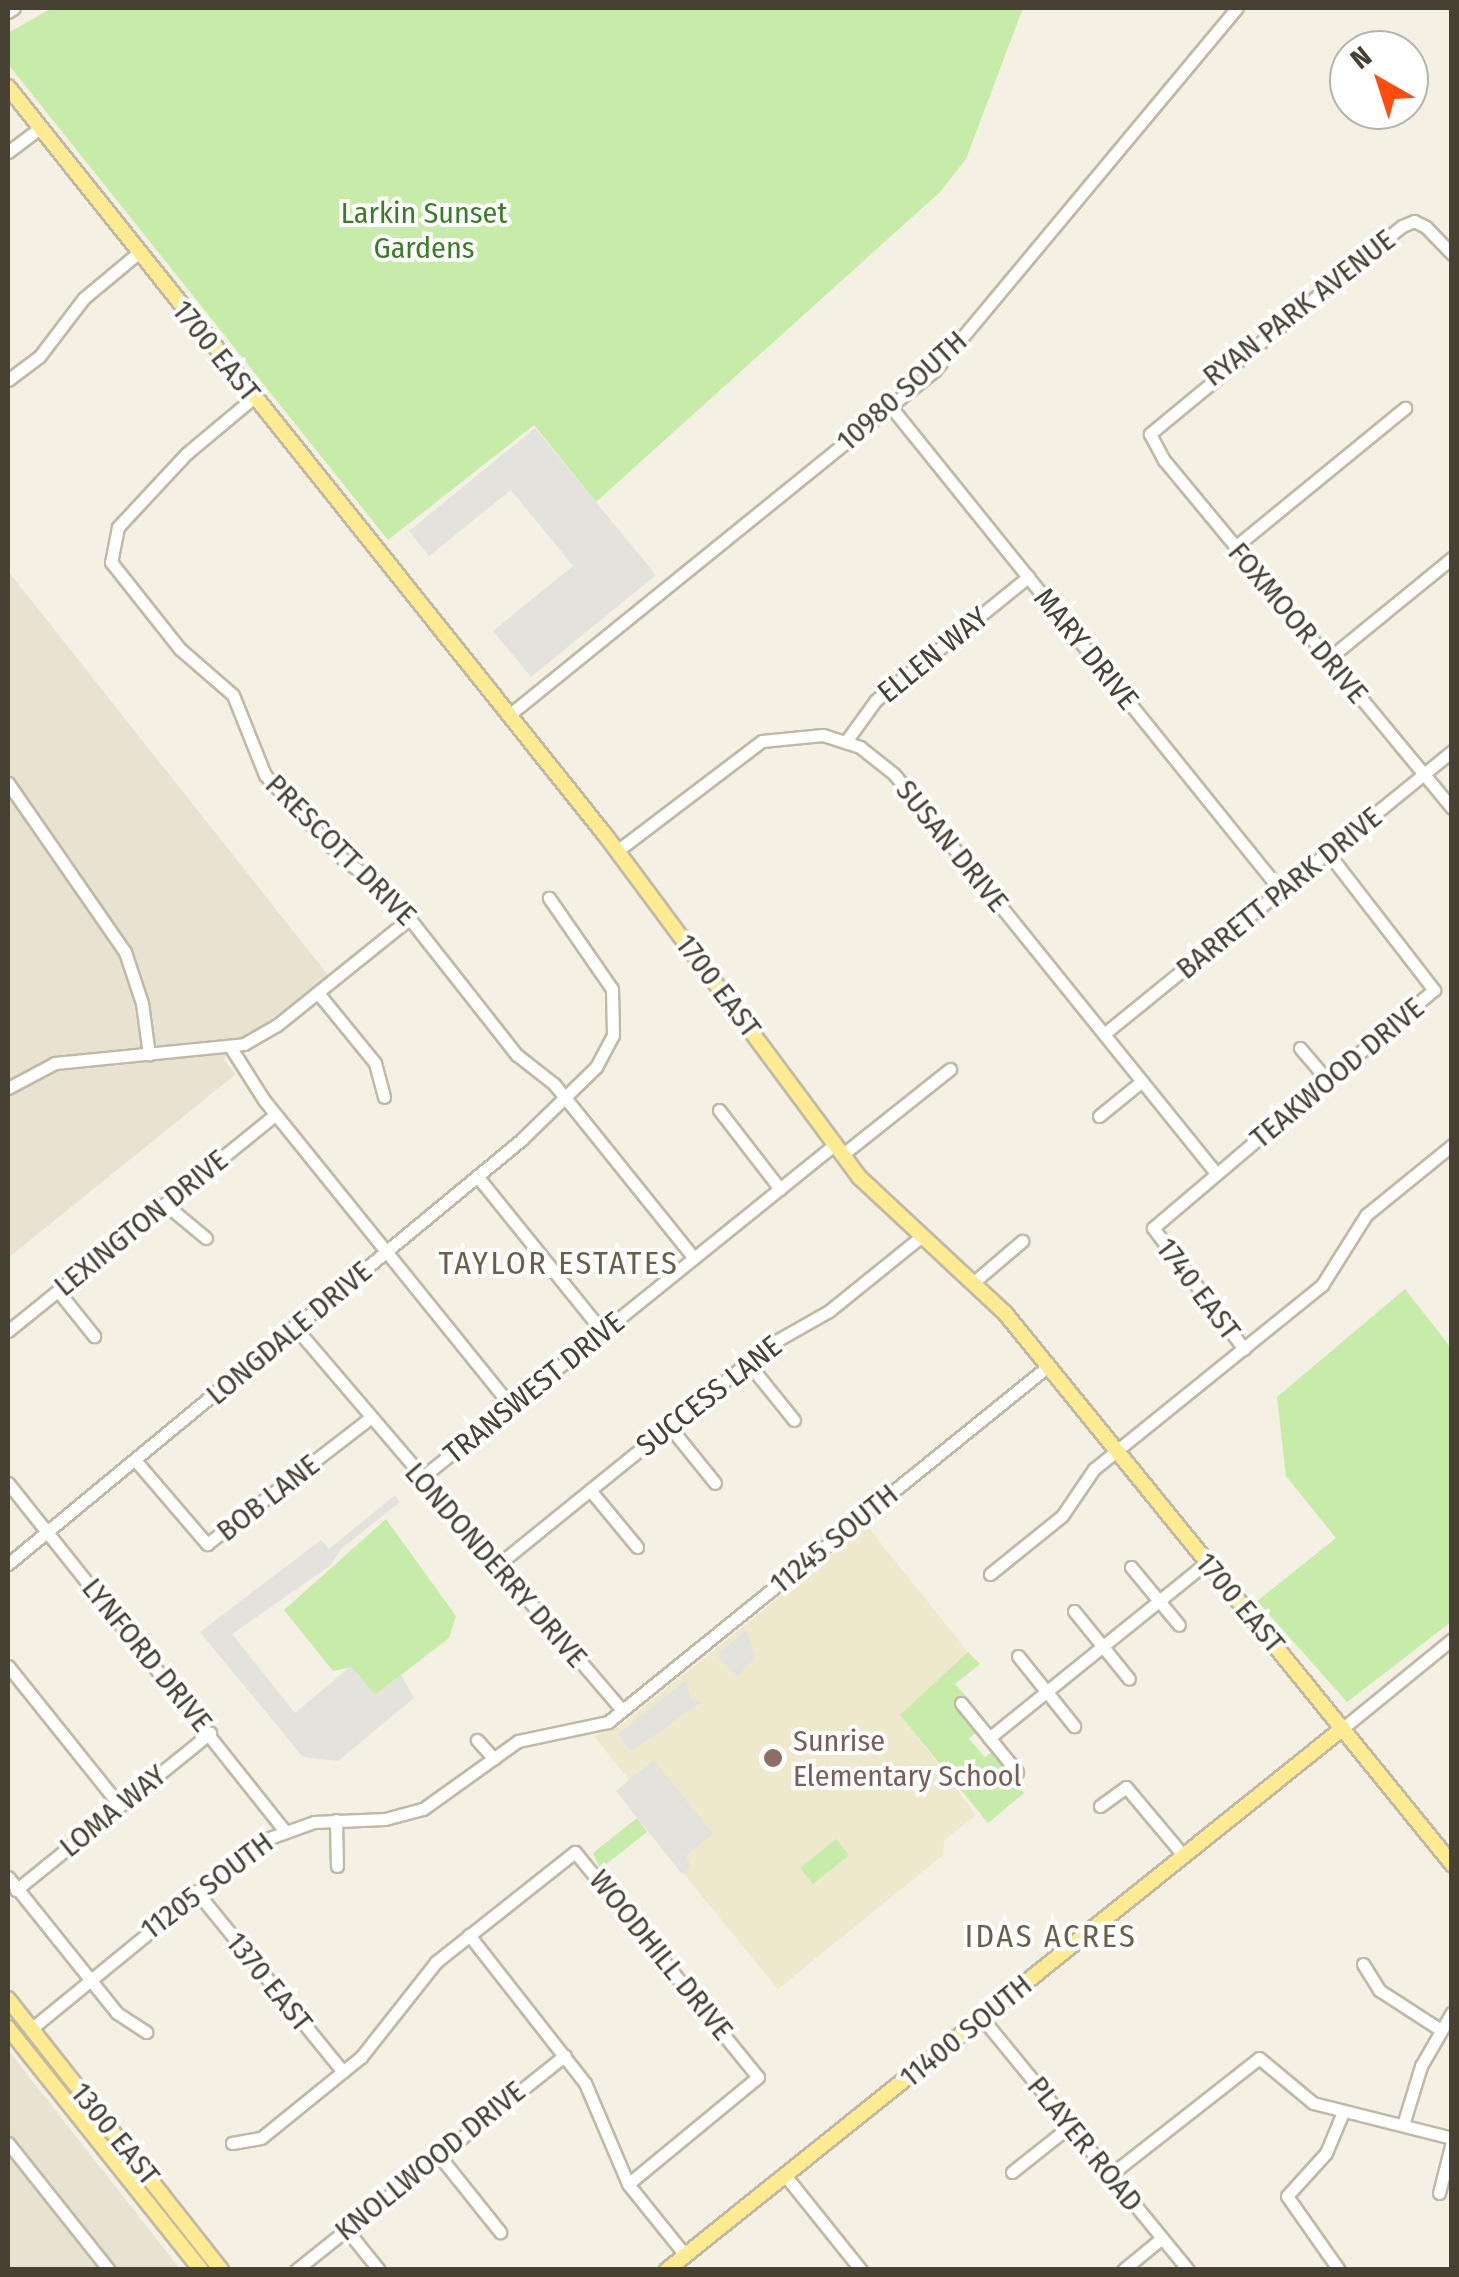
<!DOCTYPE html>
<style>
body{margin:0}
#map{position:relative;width:1459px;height:2277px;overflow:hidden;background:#f4f0e4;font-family:"Fira Sans Condensed",sans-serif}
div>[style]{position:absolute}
.residential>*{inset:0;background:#e8e3d1}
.education>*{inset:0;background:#eee8cc}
.green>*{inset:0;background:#c7eca9}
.parking>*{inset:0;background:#e4e2dd}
.roads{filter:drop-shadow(2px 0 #c0b9a6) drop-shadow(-2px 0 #c0b9a6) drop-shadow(0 2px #c0b9a6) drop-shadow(0 -2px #c0b9a6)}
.minor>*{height:11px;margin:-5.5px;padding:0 5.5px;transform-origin:5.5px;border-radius:5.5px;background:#fff}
.major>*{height:14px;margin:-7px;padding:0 7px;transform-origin:7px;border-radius:7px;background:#ffeb91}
.dots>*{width:28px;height:28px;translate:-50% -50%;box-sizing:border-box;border:5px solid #fff;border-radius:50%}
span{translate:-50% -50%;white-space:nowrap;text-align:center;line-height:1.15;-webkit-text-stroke:8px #fff;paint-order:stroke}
.park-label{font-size:30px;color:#3b7d22}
.street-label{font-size:30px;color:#464133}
.education-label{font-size:30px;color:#785e54}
.left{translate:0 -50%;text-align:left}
.neighbourhood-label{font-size:32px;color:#6a604a;letter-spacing:2.5px}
.frame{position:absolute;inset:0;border:10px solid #464133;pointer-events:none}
.north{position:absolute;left:1329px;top:30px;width:100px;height:100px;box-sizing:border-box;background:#fff;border:2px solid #b5b3ad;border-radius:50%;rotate:321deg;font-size:28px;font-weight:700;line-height:40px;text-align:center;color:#464133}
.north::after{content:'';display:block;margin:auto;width:35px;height:45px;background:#ff4b0f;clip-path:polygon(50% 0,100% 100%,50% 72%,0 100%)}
</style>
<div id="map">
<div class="residential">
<i style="clip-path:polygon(8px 571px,328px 975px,259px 1029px,234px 1040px,224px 1060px,236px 1074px,8px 1258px)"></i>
<i style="clip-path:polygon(8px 2050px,180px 2269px,8px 2269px)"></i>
</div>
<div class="education">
<i style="clip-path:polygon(867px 1526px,968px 1652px,901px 1715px,976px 1815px,944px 1840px,943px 1855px,778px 1989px,616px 1791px,629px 1780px,594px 1736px,619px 1727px)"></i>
</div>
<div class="green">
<i style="clip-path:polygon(52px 8px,1023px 8px,966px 159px,940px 192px,596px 502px,534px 425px,388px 540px,8px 64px,8px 33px)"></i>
<i style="clip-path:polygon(1405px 1289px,1451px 1348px,1451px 1622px,1347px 1702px,1257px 1601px,1336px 1538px,1286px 1476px,1277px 1397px)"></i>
<i style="clip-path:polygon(386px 1519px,456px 1616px,449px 1638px,375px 1695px,351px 1667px,333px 1671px,284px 1610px)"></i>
<i style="clip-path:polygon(968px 1652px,980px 1664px,955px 1684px,966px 1696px,955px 1704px,977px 1731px,969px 1739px,985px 1757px,992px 1752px,1024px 1793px,988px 1823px,900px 1715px)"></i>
<i style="clip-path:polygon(637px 1818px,647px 1832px,600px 1869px,593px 1853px)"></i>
<i style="clip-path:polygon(836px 1839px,849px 1855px,813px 1884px,800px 1868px)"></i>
</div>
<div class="parking">
<i style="clip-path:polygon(535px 428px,656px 575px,531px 677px,493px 631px,573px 566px,511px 490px,429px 556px,409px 531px)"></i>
<i style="clip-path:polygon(395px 1495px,400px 1502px,341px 1549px,331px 1565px,232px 1634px,295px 1713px,351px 1666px,375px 1695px,401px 1675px,414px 1698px,338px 1761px,303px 1757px,200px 1632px,321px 1540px,329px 1549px)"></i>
<i style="clip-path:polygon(747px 1630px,756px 1658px,737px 1676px,716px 1655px)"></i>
<i style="clip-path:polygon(686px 1680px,691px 1699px,702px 1702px,631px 1751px,618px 1734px)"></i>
<i style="clip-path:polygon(654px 1760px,713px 1834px,685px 1856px,692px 1867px,682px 1874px,616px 1791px)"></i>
</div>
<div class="roads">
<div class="minor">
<i style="left:8px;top:12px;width:7px;rotate:-34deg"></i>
<i style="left:8px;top:152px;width:39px;rotate:-37deg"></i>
<i style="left:1452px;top:254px;width:37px;rotate:-134deg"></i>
<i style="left:1426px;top:227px;width:13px;rotate:-153deg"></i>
<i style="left:1414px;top:221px;width:13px;rotate:157deg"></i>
<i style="left:1402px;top:226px;width:327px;rotate:140.5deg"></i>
<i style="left:1150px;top:434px;width:30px;rotate:62deg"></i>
<i style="left:1164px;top:460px;width:452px;rotate:50.4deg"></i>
<i style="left:8px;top:380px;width:39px;rotate:-37deg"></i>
<i style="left:39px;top:357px;width:74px;rotate:-52.7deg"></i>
<i style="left:84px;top:298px;width:70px;rotate:-39.8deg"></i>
<i style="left:253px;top:398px;width:87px;rotate:140.1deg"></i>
<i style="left:186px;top:454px;width:100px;rotate:133deg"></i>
<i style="left:118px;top:527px;width:36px;rotate:101deg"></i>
<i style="left:111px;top:562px;width:111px;rotate:51.6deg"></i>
<i style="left:180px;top:649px;width:70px;rotate:41deg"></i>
<i style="left:233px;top:695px;width:86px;rotate:68.2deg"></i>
<i style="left:265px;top:775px;width:116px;rotate:47.1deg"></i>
<i style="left:344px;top:860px;width:52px;rotate:34.9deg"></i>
<i style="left:387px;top:890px;width:210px;rotate:51.8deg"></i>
<i style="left:517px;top:1055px;width:47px;rotate:38.1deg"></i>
<i style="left:554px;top:1084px;width:223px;rotate:51.2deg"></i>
<i style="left:891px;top:407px;width:622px;rotate:51.14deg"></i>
<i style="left:1235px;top:547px;width:220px;rotate:-39.3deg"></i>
<i style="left:1328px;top:659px;width:160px;rotate:-39.2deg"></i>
<i style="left:509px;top:715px;width:548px;rotate:-39deg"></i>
<i style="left:935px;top:370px;width:471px;rotate:-50.2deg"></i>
<i style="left:847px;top:740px;width:49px;rotate:-54.1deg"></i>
<i style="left:876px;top:700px;width:196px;rotate:-39deg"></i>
<i style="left:8px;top:783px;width:206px;rotate:55.3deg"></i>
<i style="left:125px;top:952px;width:54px;rotate:71.6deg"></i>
<i style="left:142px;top:1003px;width:52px;rotate:82.3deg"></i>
<i style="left:617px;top:851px;width:182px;rotate:-37.2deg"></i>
<i style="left:762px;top:741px;width:61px;rotate:-5.6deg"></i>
<i style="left:823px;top:735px;width:39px;rotate:18deg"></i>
<i style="left:860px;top:747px;width:43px;rotate:38.5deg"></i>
<i style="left:894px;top:774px;width:513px;rotate:51.1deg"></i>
<i style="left:318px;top:993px;width:90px;rotate:50.8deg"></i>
<i style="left:375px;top:1063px;width:35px;rotate:75deg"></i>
<i style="left:1104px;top:1034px;width:449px;rotate:-39.1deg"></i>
<i style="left:231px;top:1048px;width:62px;rotate:57.6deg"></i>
<i style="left:264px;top:1100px;width:393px;rotate:51.1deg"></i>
<i style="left:1300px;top:1048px;width:45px;rotate:49.5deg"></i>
<i style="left:8px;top:1088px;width:53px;rotate:-28deg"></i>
<i style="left:55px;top:1063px;width:190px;rotate:-5.7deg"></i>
<i style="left:244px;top:1044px;width:38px;rotate:-30deg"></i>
<i style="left:277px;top:1025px;width:171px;rotate:-38.8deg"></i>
<i style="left:719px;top:1110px;width:100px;rotate:52.3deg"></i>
<i style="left:1099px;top:1116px;width:55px;rotate:-39.1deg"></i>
<i style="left:842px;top:1155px;width:138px;rotate:-38.5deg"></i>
<i style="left:477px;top:1176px;width:201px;rotate:51.1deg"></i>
<i style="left:165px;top:1204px;width:53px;rotate:39.7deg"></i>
<i style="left:975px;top:1281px;width:62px;rotate:-40.4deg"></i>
<i style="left:58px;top:1291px;width:58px;rotate:51.3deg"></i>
<i style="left:294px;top:1326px;width:505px;rotate:49.5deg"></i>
<i style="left:8px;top:1331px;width:343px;rotate:-39deg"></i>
<i style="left:1244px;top:1349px;width:151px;rotate:-126.9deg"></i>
<i style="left:1153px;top:1228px;width:368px;rotate:-40.3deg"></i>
<i style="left:1434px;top:990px;width:173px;rotate:-127.7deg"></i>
<i style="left:748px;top:1363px;width:73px;rotate:51.1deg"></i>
<i style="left:669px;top:1426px;width:73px;rotate:51.1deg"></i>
<i style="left:135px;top:1460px;width:111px;rotate:49.4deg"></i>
<i style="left:207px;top:1544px;width:205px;rotate:-37.7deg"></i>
<i style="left:420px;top:1479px;width:532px;rotate:-38.9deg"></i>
<i style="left:8px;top:1483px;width:442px;rotate:51.5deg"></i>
<i style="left:590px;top:1490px;width:74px;rotate:50.5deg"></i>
<i style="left:500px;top:1563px;width:346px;rotate:-39deg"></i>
<i style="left:769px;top:1345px;width:69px;rotate:-29.5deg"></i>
<i style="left:829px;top:1311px;width:119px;rotate:-38.9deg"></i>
<i style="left:8px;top:1564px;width:666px;rotate:-39.57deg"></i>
<i style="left:521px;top:1140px;width:105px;rotate:-44.2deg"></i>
<i style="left:596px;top:1067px;width:36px;rotate:-62deg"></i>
<i style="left:613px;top:1035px;width:46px;rotate:-91.2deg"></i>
<i style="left:612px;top:989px;width:111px;rotate:-124.7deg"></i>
<i style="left:1131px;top:1567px;width:75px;rotate:50.4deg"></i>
<i style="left:990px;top:1574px;width:92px;rotate:-38.9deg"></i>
<i style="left:1062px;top:1516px;width:57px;rotate:-55.8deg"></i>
<i style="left:1094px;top:1469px;width:293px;rotate:-38.9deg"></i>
<i style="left:1322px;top:1285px;width:83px;rotate:-57.8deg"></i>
<i style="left:1366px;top:1215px;width:111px;rotate:-39.1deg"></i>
<i style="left:1074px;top:1611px;width:87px;rotate:51deg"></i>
<i style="left:1018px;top:1656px;width:90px;rotate:51.3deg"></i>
<i style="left:8px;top:1666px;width:179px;rotate:51.3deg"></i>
<i style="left:961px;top:1703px;width:89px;rotate:50.9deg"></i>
<i style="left:1343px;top:1728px;width:141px;rotate:-39.2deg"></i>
<i style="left:989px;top:1738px;width:280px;rotate:-38.9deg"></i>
<i style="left:477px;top:1740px;width:25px;rotate:48deg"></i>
<i style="left:1100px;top:1806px;width:32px;rotate:-36deg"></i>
<i style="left:1126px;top:1787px;width:89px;rotate:50deg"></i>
<i style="left:336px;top:1820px;width:46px;rotate:88.8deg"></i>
<i style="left:8px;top:1877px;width:174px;rotate:51.3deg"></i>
<i style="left:117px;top:2013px;width:35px;rotate:33deg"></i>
<i style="left:16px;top:1890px;width:250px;rotate:-39deg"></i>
<i style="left:196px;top:1891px;width:233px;rotate:50.9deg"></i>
<i style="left:469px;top:1935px;width:188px;rotate:51.9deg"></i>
<i style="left:585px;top:2083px;width:110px;rotate:66.9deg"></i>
<i style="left:628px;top:2184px;width:91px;rotate:51.2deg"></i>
<i style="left:1363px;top:1964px;width:31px;rotate:58deg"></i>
<i style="left:1379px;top:1990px;width:72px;rotate:33deg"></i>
<i style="left:982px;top:2018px;width:325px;rotate:50.7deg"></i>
<i style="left:31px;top:2029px;width:297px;rotate:-39.3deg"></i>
<i style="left:261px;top:1841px;width:56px;rotate:-19.7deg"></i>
<i style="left:314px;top:1822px;width:71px;rotate:-2.4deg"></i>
<i style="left:385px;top:1819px;width:39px;rotate:-15deg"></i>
<i style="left:423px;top:1809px;width:117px;rotate:-35.6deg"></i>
<i style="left:518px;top:1741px;width:92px;rotate:-11.9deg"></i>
<i style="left:608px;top:1722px;width:565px;rotate:-38.96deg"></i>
<i style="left:1403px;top:2125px;width:62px;rotate:-73deg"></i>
<i style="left:1421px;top:2066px;width:62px;rotate:-60.1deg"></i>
<i style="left:8px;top:2143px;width:162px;rotate:51.5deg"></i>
<i style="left:232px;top:2143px;width:29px;rotate:-10deg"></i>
<i style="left:261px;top:2138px;width:129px;rotate:-39deg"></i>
<i style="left:361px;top:2057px;width:121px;rotate:-51.7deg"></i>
<i style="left:436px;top:1962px;width:177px;rotate:-38.4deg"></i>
<i style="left:575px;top:1852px;width:290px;rotate:50.9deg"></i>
<i style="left:758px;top:2077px;width:168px;rotate:140.5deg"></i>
<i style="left:441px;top:2158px;width:95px;rotate:51.4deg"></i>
<i style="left:1012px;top:2172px;width:74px;rotate:-38.4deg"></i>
<i style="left:784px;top:2174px;width:123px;rotate:51.3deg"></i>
<i style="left:1110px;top:2175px;width:189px;rotate:-38.1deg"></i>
<i style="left:1259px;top:2058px;width:70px;rotate:39.8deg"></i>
<i style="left:1313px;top:2103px;width:143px;rotate:14.1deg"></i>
<i style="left:1439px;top:2193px;width:53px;rotate:-75.7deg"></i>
<i style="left:346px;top:2229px;width:53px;rotate:51.2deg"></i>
<i style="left:296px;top:2270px;width:344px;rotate:-38.6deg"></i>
<i style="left:1123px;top:2270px;width:50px;rotate:-39.4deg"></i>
<i style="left:1339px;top:2270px;width:90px;rotate:-125.1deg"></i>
<i style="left:1287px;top:2196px;width:58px;rotate:-47.8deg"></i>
<i style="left:1326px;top:2153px;width:44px;rotate:-67.5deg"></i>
</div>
<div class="major">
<i style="left:8px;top:87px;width:958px;rotate:51.4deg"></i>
<i style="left:606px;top:836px;width:425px;rotate:53.4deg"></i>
<i style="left:859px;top:1177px;width:200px;rotate:43deg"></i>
<i style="left:1005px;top:1313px;width:710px;rotate:50.95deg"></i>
<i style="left:8px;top:1999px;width:345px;rotate:51.8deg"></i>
<i style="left:8px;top:2028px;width:310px;rotate:51.4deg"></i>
<i style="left:667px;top:2270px;width:866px;rotate:-38.72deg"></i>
</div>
</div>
<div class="dots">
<i style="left:773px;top:1758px;background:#8d6e63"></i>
</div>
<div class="park-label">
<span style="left:424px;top:230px">Larkin Sunset<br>Gardens</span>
</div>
<div class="street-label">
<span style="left:1299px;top:308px;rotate:-38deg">RYAN PARK AVENUE</span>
<span style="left:216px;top:351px;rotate:51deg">1700 EAST</span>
<span style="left:902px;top:391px;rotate:-42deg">10980 SOUTH</span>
<span style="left:1298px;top:623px;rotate:50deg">FOXMOOR DRIVE</span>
<span style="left:1086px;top:649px;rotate:51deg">MARY DRIVE</span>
<span style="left:933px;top:655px;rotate:-39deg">ELLEN WAY</span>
<span style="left:952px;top:846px;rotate:51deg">SUSAN DRIVE</span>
<span style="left:341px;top:850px;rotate:45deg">PRESCOTT DRIVE</span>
<span style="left:1279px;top:893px;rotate:-39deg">BARRETT PARK DRIVE</span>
<span style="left:718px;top:986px;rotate:53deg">1700 EAST</span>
<span style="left:1337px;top:1073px;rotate:-40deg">TEAKWOOD DRIVE</span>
<span style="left:141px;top:1223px;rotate:-39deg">LEXINGTON DRIVE</span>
<span style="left:1198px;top:1289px;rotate:53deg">1740 EAST</span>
<span style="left:289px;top:1333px;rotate:-40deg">LONGDALE DRIVE</span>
<span style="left:534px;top:1388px;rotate:-39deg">TRANSWEST DRIVE</span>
<span style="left:709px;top:1396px;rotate:-38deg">SUCCESS LANE</span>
<span style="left:268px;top:1498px;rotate:-38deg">BOB LANE</span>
<span style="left:834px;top:1539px;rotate:-39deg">11245 SOUTH</span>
<span style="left:496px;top:1565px;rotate:49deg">LONDONDERRY DRIVE</span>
<span style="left:1240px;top:1603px;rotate:50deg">1700 EAST</span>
<span style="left:147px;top:1655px;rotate:51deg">LYNFORD DRIVE</span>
<span style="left:113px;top:1811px;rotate:-39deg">LOMA WAY</span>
<span style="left:207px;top:1886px;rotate:-37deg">11205 SOUTH</span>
<span style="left:661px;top:1955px;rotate:51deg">WOODHILL DRIVE</span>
<span style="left:269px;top:1982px;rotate:51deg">1370 EAST</span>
<span style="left:966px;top:2031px;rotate:-39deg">11400 SOUTH</span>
<span style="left:115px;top:2134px;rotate:51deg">1300 EAST</span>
<span style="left:1085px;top:2144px;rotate:51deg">PLAYER ROAD</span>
<span style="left:430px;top:2161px;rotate:-39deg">KNOLLWOOD DRIVE</span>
</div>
<div class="education-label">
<span class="left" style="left:793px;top:1758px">Sunrise<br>Elementary School</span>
</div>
<div class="neighbourhood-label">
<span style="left:559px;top:1263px">TAYLOR ESTATES</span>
<span style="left:1051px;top:1936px">IDAS ACRES</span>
</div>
<div class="frame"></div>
<div class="north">N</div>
</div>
